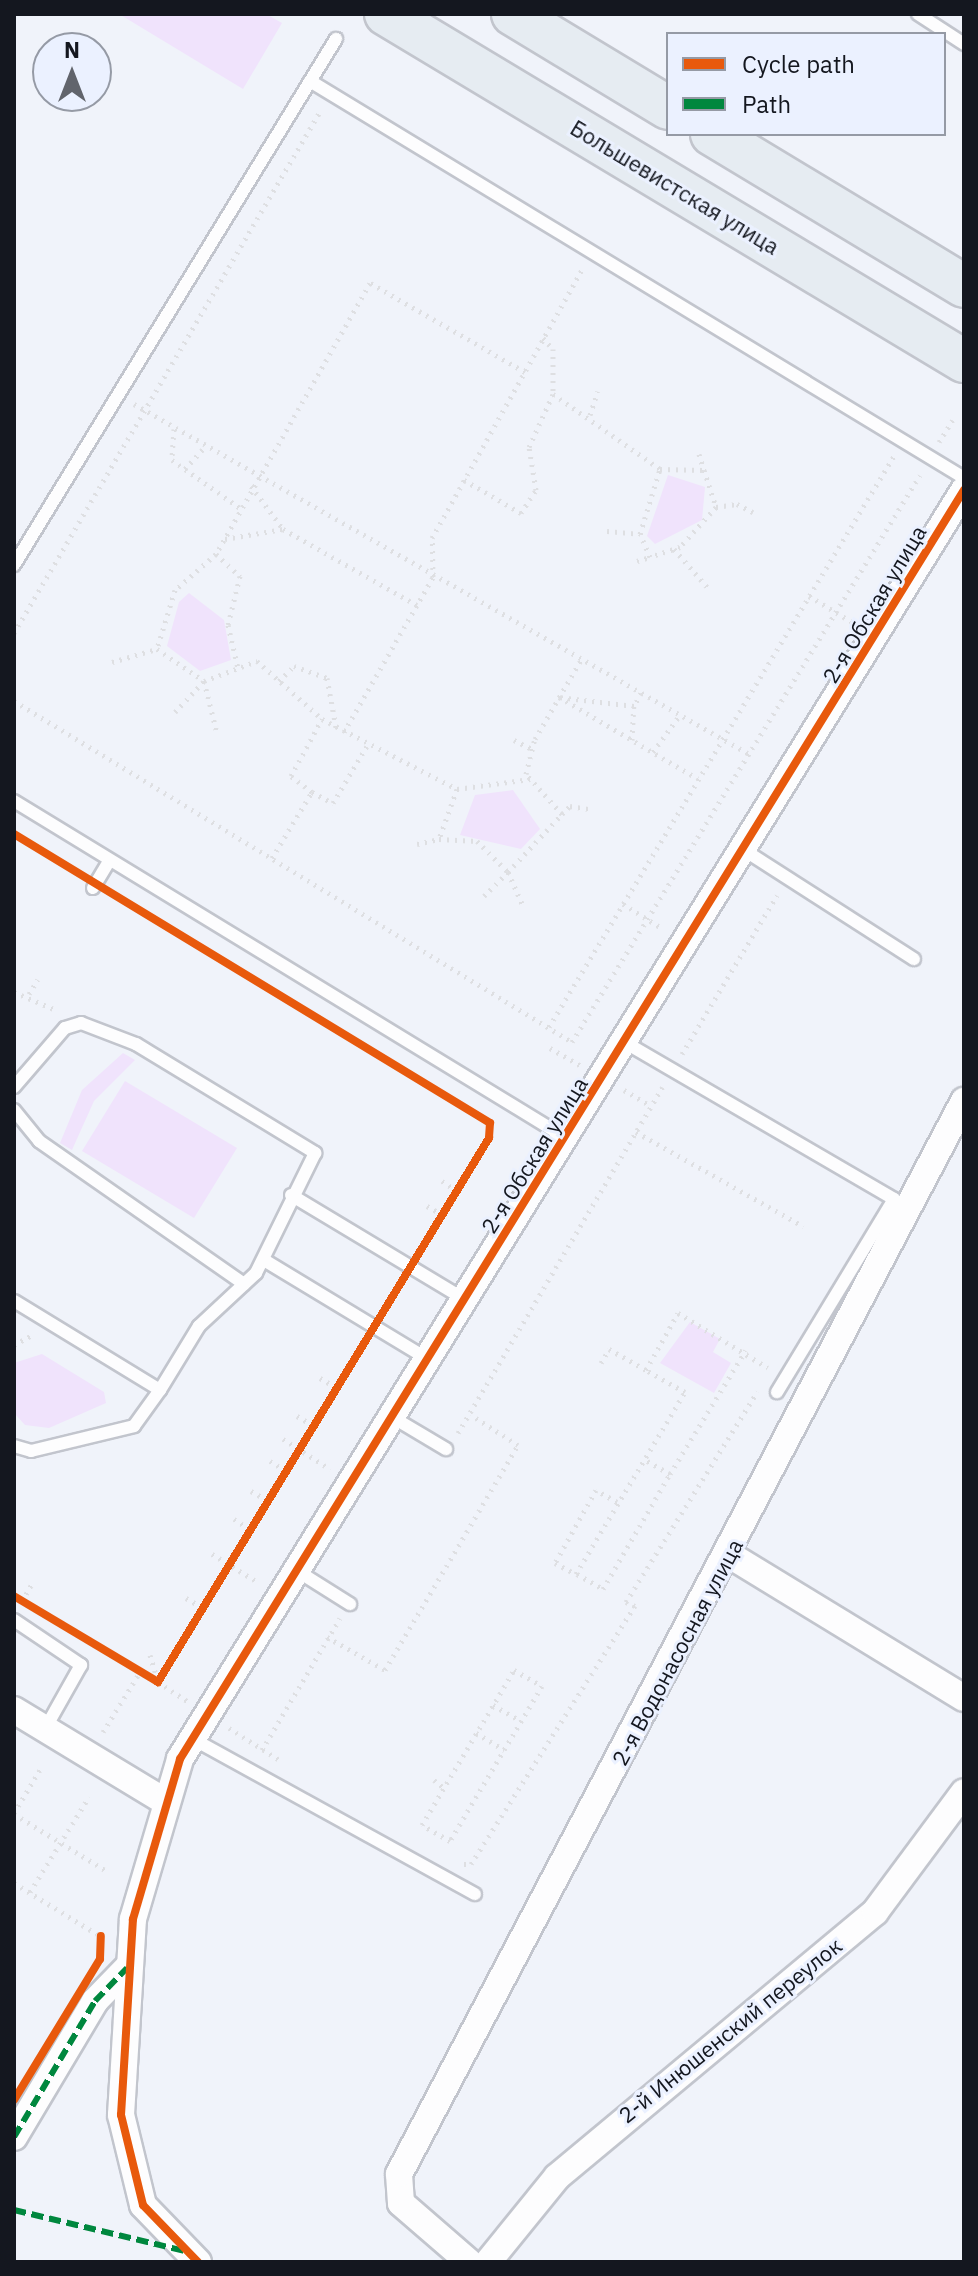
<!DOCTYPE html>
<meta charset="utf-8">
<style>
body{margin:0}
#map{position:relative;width:978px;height:2276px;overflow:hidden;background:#f0f3fa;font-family:"IBM Plex Sans",sans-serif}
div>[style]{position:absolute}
.green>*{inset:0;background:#f0e3fc}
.path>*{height:5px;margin-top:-2.5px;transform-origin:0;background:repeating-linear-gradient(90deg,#dedfe2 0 2px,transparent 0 8px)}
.roads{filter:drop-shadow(2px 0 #c2c5cd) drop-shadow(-2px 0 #c2c5cd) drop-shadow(0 2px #c2c5cd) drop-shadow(0 -2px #c2c5cd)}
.service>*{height:12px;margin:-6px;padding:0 6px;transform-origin:6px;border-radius:6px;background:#fdfdfe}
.minor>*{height:26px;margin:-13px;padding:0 13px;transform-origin:13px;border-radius:13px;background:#fdfdfe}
.trunk>*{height:42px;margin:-21px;padding:0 21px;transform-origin:21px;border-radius:21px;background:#e6ecf2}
.quiet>*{height:6px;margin-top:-3px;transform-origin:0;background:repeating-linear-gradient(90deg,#00873e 0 12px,transparent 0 18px)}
.cycleway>*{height:8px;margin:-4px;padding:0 4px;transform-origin:4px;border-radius:4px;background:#e8590c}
span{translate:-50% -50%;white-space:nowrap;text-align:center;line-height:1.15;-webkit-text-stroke:6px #ebf1ff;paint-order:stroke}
.street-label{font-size:22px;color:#14171f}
.frame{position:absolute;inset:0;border:16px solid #14171f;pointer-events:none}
.legend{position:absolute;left:666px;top:32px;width:280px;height:104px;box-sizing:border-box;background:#ebf1ff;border:2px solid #959aa5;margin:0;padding:10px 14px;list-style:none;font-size:24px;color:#14171f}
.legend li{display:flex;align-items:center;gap:16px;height:40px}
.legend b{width:40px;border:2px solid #959aa5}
.north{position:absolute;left:32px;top:32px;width:80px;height:80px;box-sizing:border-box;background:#ebf1ff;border:2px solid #959aa5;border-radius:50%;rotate:0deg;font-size:22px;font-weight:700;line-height:32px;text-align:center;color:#14171f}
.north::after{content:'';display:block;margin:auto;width:28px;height:36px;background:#61646c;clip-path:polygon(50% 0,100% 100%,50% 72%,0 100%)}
</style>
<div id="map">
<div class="green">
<i style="clip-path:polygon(119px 14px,266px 14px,282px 23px,243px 89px)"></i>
<i style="clip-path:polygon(668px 475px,705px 487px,702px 520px,655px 544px,647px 536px)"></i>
<i style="clip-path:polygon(189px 593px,224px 620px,231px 660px,200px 671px,167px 646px,179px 602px)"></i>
<i style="clip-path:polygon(513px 790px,540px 829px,521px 849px,460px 835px,475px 795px)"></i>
<i style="clip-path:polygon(123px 1053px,135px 1060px,94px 1101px,72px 1150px,60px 1143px,82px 1090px)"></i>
<i style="clip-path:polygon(125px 1081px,237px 1148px,194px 1218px,82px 1151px)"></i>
<i style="clip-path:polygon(690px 1322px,720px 1339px,713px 1352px,731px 1363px,714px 1393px,660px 1363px)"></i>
<i style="clip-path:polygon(42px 1354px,104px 1392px,106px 1403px,49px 1428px,25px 1425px,14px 1413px,14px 1363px)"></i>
</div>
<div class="path">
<i style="left:543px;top:338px;width:15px;rotate:48deg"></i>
<i style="left:553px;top:349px;width:45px;rotate:90deg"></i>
<i style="left:553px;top:394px;width:131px;rotate:35deg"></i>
<i style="left:660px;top:469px;width:44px;rotate:1.3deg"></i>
<i style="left:704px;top:470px;width:39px;rotate:72deg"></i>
<i style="left:716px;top:507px;width:54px;rotate:132deg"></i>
<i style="left:680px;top:547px;width:32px;rotate:162deg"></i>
<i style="left:650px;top:557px;width:25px;rotate:-113deg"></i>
<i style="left:640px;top:534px;width:68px;rotate:-72.9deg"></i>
<i style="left:525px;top:372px;width:179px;rotate:-150.1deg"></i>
<i style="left:370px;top:283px;width:312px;rotate:119.6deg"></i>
<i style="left:216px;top:554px;width:55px;rotate:138.7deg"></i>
<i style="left:175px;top:590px;width:62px;rotate:107deg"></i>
<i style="left:157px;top:649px;width:57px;rotate:34.2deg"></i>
<i style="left:204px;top:681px;width:57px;rotate:-20.7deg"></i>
<i style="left:257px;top:661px;width:87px;rotate:41.7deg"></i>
<i style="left:322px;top:719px;width:152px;rotate:27.4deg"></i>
<i style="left:457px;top:789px;width:53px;rotate:109.8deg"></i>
<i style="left:439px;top:839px;width:38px;rotate:3deg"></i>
<i style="left:477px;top:841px;width:44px;rotate:45deg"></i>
<i style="left:508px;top:872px;width:79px;rotate:-47deg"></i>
<i style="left:562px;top:814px;width:54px;rotate:-132deg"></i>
<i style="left:526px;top:774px;width:36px;rotate:-76deg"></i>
<i style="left:535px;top:739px;width:91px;rotate:-59.8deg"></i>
<i style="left:134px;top:404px;width:708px;rotate:29.64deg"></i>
<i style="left:590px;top:415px;width:25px;rotate:-72deg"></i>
<i style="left:174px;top:429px;width:31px;rotate:94deg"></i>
<i style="left:172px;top:460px;width:83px;rotate:35.2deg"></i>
<i style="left:939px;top:442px;width:26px;rotate:-58deg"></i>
<i style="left:699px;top:454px;width:17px;rotate:73deg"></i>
<i style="left:185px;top:469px;width:30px;rotate:-48deg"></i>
<i style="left:464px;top:480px;width:66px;rotate:30.1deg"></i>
<i style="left:521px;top:513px;width:27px;rotate:-57deg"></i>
<i style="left:536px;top:490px;width:44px;rotate:-99.2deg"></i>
<i style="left:529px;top:447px;width:58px;rotate:-65.6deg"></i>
<i style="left:251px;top:486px;width:54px;rotate:53.3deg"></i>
<i style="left:283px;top:529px;width:154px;rotate:29.6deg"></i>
<i style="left:716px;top:507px;width:21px;rotate:-8deg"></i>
<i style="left:737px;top:504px;width:18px;rotate:27deg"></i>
<i style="left:607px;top:531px;width:33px;rotate:5deg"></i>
<i style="left:225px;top:539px;width:59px;rotate:-9.8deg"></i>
<i style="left:674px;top:549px;width:52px;rotate:48.9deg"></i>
<i style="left:216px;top:554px;width:33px;rotate:43deg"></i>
<i style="left:240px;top:576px;width:50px;rotate:103.8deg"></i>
<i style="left:228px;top:625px;width:44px;rotate:76.9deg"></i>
<i style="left:637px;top:561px;width:14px;rotate:-17deg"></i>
<i style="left:809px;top:596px;width:50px;rotate:31.2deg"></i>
<i style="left:14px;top:633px;width:606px;rotate:-59.59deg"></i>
<i style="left:112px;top:662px;width:47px;rotate:-16.1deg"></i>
<i style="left:279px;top:681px;width:21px;rotate:-45deg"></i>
<i style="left:294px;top:666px;width:35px;rotate:20deg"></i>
<i style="left:327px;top:678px;width:50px;rotate:79.6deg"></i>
<i style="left:641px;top:693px;width:15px;rotate:118deg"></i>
<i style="left:634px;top:706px;width:76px;rotate:-173.2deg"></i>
<i style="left:559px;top:697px;width:161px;rotate:30.5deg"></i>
<i style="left:14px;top:701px;width:654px;rotate:31.43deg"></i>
<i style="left:572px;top:1042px;width:665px;rotate:-58.46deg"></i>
<i style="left:175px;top:712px;width:42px;rotate:-46.9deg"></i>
<i style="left:204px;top:681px;width:54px;rotate:76deg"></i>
<i style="left:344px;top:732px;width:179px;rotate:-60.1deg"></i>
<i style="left:433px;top:577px;width:39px;rotate:-91deg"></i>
<i style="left:432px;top:538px;width:309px;rotate:-60.8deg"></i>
<i style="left:514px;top:740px;width:20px;rotate:27deg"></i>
<i style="left:632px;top:740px;width:34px;rotate:-87deg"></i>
<i style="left:653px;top:752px;width:46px;rotate:-53.9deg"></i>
<i style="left:457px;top:789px;width:74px;rotate:-7.8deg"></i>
<i style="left:312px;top:792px;width:24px;rotate:28deg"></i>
<i style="left:333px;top:803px;width:66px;rotate:-59.2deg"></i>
<i style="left:562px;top:814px;width:11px;rotate:-45deg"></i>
<i style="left:570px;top:806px;width:20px;rotate:9deg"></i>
<i style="left:14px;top:834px;width:75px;rotate:31.4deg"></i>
<i style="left:417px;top:844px;width:23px;rotate:-13deg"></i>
<i style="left:272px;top:858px;width:77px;rotate:-58.8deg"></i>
<i style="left:312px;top:792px;width:26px;rotate:-143deg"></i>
<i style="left:291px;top:776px;width:65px;rotate:-61.5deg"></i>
<i style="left:111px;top:893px;width:443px;rotate:31.3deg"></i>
<i style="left:484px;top:896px;width:34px;rotate:-45deg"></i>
<i style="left:508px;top:872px;width:36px;rotate:66deg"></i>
<i style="left:623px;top:904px;width:47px;rotate:32deg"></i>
<i style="left:14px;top:992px;width:46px;rotate:23.2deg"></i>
<i style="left:29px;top:994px;width:17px;rotate:-59deg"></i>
<i style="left:549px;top:1027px;width:667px;rotate:-58.86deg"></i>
<i style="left:550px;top:1048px;width:36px;rotate:30deg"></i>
<i style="left:682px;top:1054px;width:185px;rotate:-59.1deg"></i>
<i style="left:624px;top:1090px;width:31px;rotate:31deg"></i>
<i style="left:636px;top:1132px;width:192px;rotate:29.4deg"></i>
<i style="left:442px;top:1181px;width:18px;rotate:34deg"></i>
<i style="left:427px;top:1206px;width:18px;rotate:29deg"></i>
<i style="left:14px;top:1345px;width:23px;rotate:-29deg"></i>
<i style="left:601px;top:1363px;width:16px;rotate:-60deg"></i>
<i style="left:609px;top:1349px;width:43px;rotate:29.6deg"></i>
<i style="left:646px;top:1370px;width:65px;rotate:-60.7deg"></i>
<i style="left:678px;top:1313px;width:105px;rotate:31.4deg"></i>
<i style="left:320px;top:1378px;width:20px;rotate:30deg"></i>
<i style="left:297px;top:1416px;width:20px;rotate:30deg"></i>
<i style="left:458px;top:1433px;width:402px;rotate:-59.4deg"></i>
<i style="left:283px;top:1439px;width:56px;rotate:32.6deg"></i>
<i style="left:270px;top:1461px;width:19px;rotate:32deg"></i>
<i style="left:670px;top:1474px;width:145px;rotate:-58.5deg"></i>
<i style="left:251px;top:1491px;width:20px;rotate:30deg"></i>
<i style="left:617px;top:1502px;width:24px;rotate:-150deg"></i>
<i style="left:596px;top:1490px;width:84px;rotate:119.3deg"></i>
<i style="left:555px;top:1563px;width:24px;rotate:28deg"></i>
<i style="left:576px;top:1574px;width:212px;rotate:-59.1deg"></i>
<i style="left:685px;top:1392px;width:45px;rotate:-150.6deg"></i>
<i style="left:234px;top:1519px;width:20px;rotate:33deg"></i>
<i style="left:212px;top:1554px;width:55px;rotate:31.7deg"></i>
<i style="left:577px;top:1574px;width:30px;rotate:30deg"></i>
<i style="left:603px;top:1589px;width:133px;rotate:-59.8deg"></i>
<i style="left:670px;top:1474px;width:28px;rotate:-150deg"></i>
<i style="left:186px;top:1598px;width:20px;rotate:30deg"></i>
<i style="left:22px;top:1601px;width:20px;rotate:-60deg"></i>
<i style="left:327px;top:1637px;width:67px;rotate:29.6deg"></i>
<i style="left:385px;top:1670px;width:261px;rotate:-59.4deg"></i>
<i style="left:518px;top:1445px;width:56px;rotate:-147.4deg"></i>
<i style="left:150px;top:1655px;width:28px;rotate:73deg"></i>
<i style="left:158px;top:1682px;width:35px;rotate:33deg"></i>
<i style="left:514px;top:1670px;width:32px;rotate:30deg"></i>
<i style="left:542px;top:1686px;width:180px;rotate:120.7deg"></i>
<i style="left:450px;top:1841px;width:32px;rotate:-150deg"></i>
<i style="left:422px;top:1825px;width:180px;rotate:-59.3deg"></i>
<i style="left:493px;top:1705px;width:32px;rotate:30deg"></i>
<i style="left:229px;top:1728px;width:62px;rotate:32.4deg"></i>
<i style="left:103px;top:1732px;width:70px;rotate:-58.3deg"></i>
<i style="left:476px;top:1733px;width:33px;rotate:31deg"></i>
<i style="left:262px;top:1750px;width:153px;rotate:-59.4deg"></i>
<i style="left:434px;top:1780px;width:13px;rotate:39deg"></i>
<i style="left:14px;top:1813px;width:52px;rotate:-59deg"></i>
<i style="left:14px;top:1814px;width:107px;rotate:31.6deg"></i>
<i style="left:464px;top:1864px;width:7px"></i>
<i style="left:471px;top:1864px;width:306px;rotate:-57.6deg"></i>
<i style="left:635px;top:1606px;width:10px;rotate:-156deg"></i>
<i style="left:626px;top:1602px;width:248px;rotate:-58deg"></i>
<i style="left:14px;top:1883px;width:97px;rotate:31.6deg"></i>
<i style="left:30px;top:1892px;width:112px;rotate:-58.2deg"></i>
</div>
<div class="roads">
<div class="service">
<i style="left:918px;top:14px;width:55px;rotate:33.1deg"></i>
<i style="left:310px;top:81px;width:765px;rotate:31.26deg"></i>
<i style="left:14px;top:565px;width:617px;rotate:-58.53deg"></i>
<i style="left:14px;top:801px;width:647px;rotate:31.4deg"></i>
<i style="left:744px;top:850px;width:202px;rotate:32.7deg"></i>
<i style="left:93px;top:888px;width:31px;rotate:-59deg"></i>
<i style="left:626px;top:1043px;width:310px;rotate:30.2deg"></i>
<i style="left:894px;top:1199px;width:226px;rotate:121.2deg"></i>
<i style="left:14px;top:1087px;width:78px;rotate:-49.2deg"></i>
<i style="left:65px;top:1028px;width:17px;rotate:-17deg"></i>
<i style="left:81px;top:1023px;width:59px;rotate:20.9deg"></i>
<i style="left:136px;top:1044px;width:210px;rotate:31.3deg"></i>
<i style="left:315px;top:1153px;width:134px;rotate:116.2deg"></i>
<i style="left:256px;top:1273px;width:78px;rotate:137.1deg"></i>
<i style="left:199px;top:1326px;width:75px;rotate:121.4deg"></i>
<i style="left:160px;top:1390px;width:171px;rotate:-148.6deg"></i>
<i style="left:14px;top:1110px;width:40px;rotate:51deg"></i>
<i style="left:39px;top:1141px;width:250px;rotate:34.9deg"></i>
<i style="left:291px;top:1195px;width:204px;rotate:31deg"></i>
<i style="left:264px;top:1260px;width:193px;rotate:31.2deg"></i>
<i style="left:392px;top:1417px;width:63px;rotate:30.7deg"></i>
<i style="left:14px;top:1446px;width:18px;rotate:16deg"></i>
<i style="left:31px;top:1451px;width:106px;rotate:-13.6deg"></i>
<i style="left:134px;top:1426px;width:44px;rotate:-54.2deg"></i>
<i style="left:296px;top:1570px;width:64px;rotate:32.2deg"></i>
<i style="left:14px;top:1620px;width:81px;rotate:33.9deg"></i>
<i style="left:81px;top:1665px;width:73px;rotate:119.4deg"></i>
<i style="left:191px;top:1738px;width:324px;rotate:28.8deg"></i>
</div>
<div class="minor">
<i style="left:728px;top:1554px;width:276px;rotate:31.4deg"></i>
<i style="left:14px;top:1710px;width:175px;rotate:31.2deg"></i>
<i style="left:14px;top:2137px;width:158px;rotate:-59.2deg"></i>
<i style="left:95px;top:2001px;width:46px;rotate:-45.9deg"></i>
<i style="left:198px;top:2262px;width:79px;rotate:-134deg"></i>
<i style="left:143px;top:2205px;width:93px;rotate:-103.7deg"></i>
<i style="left:121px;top:2115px;width:196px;rotate:-86.5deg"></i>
<i style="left:133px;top:1919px;width:167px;rotate:-73.6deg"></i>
<i style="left:180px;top:1759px;width:1492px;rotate:-58.29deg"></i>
<i style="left:469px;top:2262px;width:90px;rotate:-139.1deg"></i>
<i style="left:401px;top:2203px;width:29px;rotate:-94deg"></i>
<i style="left:399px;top:2174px;width:1213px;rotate:-62.23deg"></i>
<i style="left:488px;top:2262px;width:109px;rotate:-50.9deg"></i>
<i style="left:557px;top:2177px;width:414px;rotate:-39.8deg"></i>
<i style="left:875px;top:1912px;width:149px;rotate:-53.4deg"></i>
</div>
<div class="trunk">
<i style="left:386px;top:14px;width:674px;rotate:30.98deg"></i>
<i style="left:513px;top:14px;width:181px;rotate:31.2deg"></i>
<i style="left:712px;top:134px;width:294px;rotate:31.1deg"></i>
</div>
</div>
<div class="quiet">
<i style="left:14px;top:2137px;width:158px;rotate:-59.2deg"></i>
<i style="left:95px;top:2001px;width:46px;rotate:-45.9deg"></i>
<i style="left:14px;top:2210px;width:176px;rotate:13.5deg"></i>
</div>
<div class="cycleway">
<i style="left:14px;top:834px;width:557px;rotate:31.26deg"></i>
<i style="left:490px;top:1123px;width:15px;rotate:94deg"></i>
<i style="left:489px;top:1138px;width:637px;rotate:121.32deg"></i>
<i style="left:158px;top:1682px;width:168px;rotate:-149.2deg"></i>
<i style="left:14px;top:2100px;width:165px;rotate:-58.6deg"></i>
<i style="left:100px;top:1959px;width:23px;rotate:-88deg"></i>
<i style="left:198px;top:2262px;width:79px;rotate:-134deg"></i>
<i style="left:143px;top:2205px;width:93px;rotate:-103.7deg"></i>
<i style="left:121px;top:2115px;width:196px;rotate:-86.5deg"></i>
<i style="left:133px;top:1919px;width:167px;rotate:-73.6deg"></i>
<i style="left:180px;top:1759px;width:1492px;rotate:-58.29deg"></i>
</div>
<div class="street-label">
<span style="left:675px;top:187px;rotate:31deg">Большевистская улица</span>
<span style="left:874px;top:604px;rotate:-59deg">2-я Обская улица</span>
<span style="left:534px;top:1155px;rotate:-58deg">2-я Обская улица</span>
<span style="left:677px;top:1652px;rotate:-62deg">2-я Водонасосная улица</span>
<span style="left:730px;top:2030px;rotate:-39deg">2-й Инюшенский переулок</span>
</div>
<div class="frame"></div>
<ul class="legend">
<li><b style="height:10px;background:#e8590c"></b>Cycle path</li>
<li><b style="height:10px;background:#00873e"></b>Path</li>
</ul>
<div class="north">N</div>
</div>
